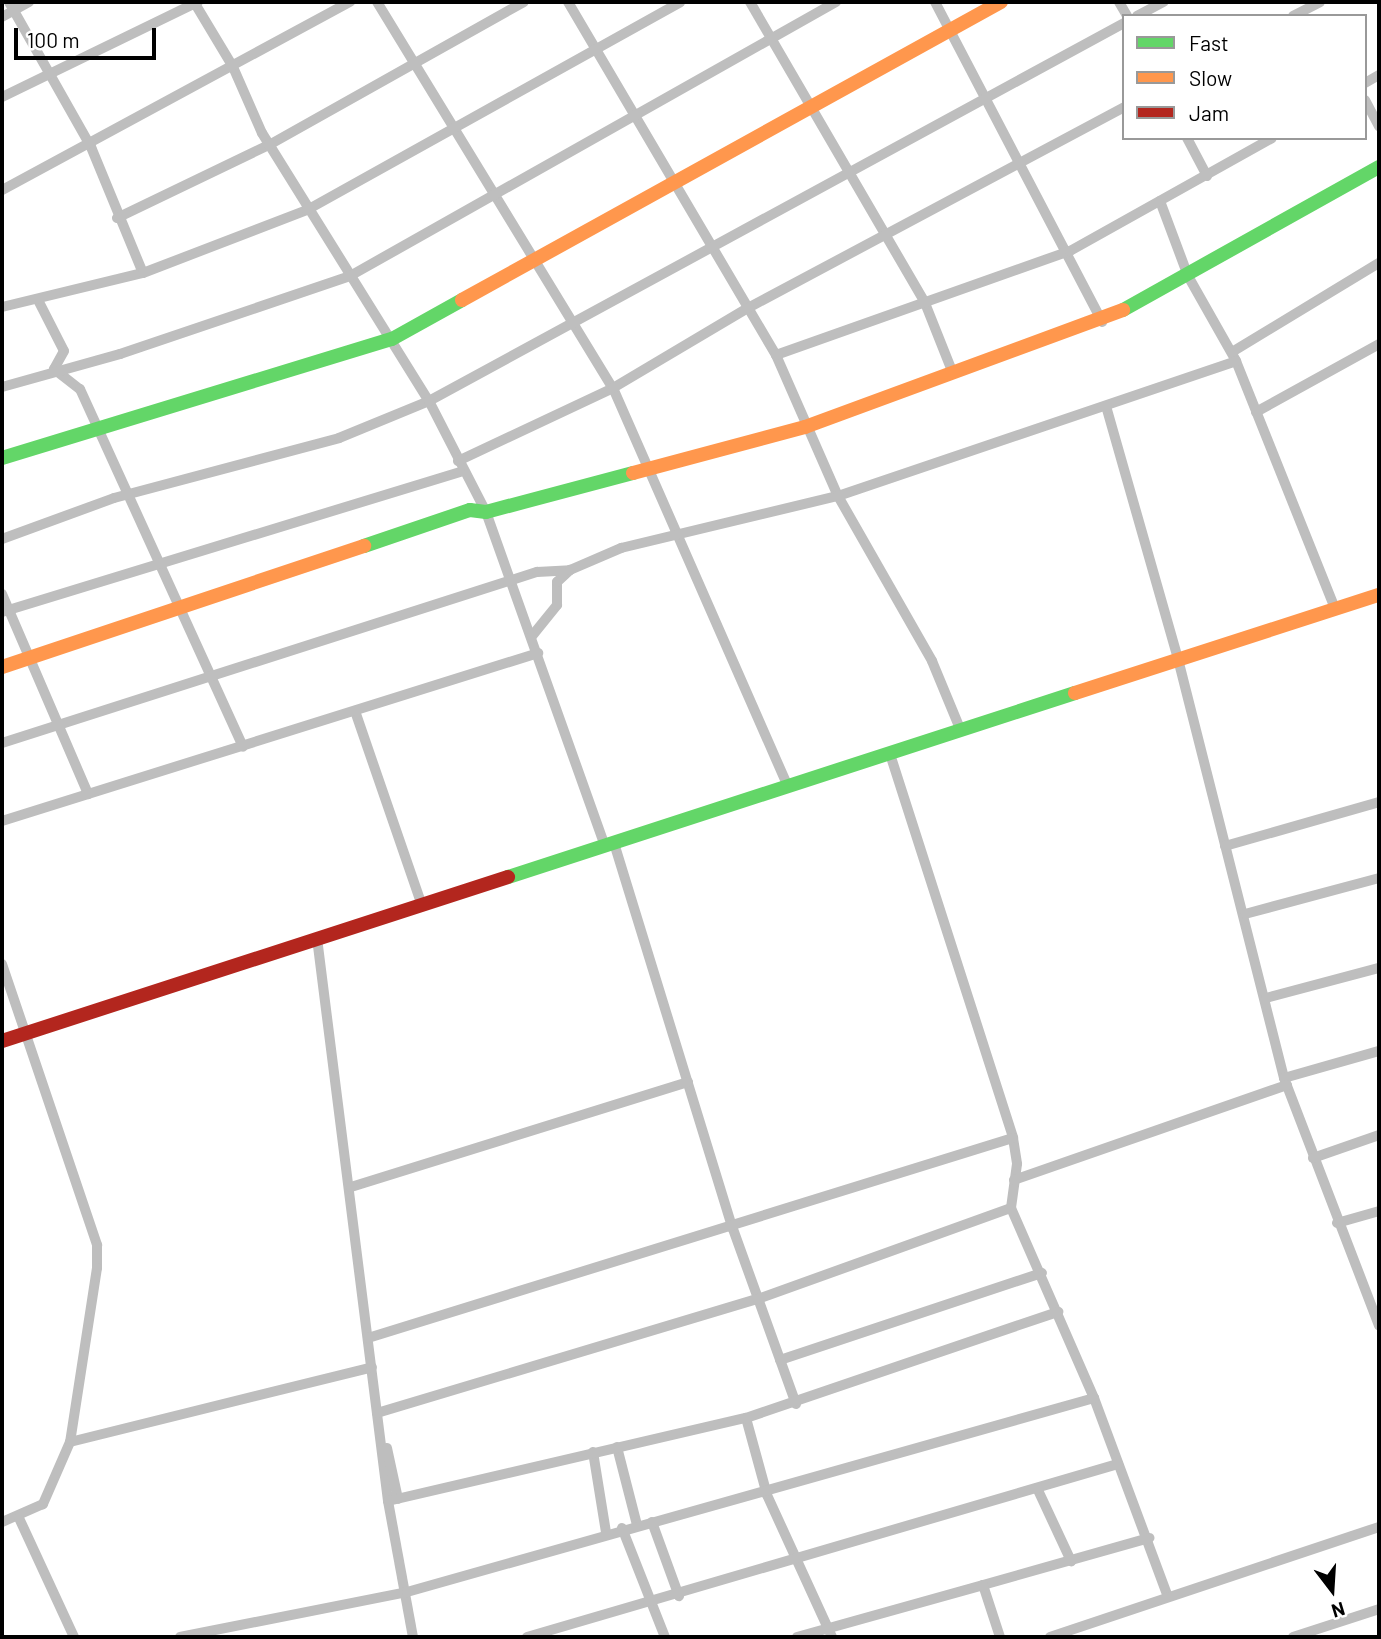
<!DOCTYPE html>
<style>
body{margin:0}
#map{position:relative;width:1381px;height:1639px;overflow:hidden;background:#fff;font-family:Barlow,sans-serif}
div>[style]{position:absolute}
.street>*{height:10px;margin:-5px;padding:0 5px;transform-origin:5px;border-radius:5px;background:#bebebe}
.fast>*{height:14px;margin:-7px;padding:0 7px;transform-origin:7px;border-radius:7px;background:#63d668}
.slow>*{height:14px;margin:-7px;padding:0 7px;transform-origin:7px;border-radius:7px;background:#ff974d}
.jam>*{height:14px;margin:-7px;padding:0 7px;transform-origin:7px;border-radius:7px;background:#b3261e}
span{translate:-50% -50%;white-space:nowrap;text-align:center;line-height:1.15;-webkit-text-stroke:6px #fff;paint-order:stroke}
.frame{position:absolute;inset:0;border:4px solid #000;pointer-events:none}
.legend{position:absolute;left:1122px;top:14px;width:245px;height:126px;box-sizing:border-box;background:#fff;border:2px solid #999;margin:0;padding:9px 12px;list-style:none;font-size:21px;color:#000}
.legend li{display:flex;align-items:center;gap:14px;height:35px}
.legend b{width:35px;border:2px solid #999}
.north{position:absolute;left:1297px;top:1555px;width:70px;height:70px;-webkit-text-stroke:5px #fff;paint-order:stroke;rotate:163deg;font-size:19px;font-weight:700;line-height:28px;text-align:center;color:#000}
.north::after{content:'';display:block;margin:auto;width:24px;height:32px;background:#000;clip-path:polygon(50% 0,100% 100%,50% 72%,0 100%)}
.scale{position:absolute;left:14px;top:28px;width:142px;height:32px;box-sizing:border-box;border:4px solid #000;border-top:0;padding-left:9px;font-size:21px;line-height:24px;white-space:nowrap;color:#000;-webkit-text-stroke:5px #fff;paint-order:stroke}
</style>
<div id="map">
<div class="street">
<i style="left:9px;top:2px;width:167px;rotate:60.5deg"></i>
<i style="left:91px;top:147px;width:136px;rotate:67.6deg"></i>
<i style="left:194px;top:2px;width:76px;rotate:59deg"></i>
<i style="left:233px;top:67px;width:72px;rotate:66.3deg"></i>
<i style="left:262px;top:133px;width:316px;rotate:58.1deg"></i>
<i style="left:429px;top:401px;width:125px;rotate:62.8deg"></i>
<i style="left:486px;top:512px;width:355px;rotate:70.4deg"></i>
<i style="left:377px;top:2px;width:452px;rotate:58.6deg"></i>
<i style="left:613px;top:388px;width:435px;rotate:66.3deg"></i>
<i style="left:568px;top:2px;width:410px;rotate:59.5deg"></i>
<i style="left:776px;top:355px;width:154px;rotate:66.3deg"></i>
<i style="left:838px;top:496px;width:190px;rotate:60.3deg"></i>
<i style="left:932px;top:661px;width:76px;rotate:67.5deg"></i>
<i style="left:750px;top:2px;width:348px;rotate:59.8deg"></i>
<i style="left:925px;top:303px;width:73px;rotate:68.3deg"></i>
<i style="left:935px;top:2px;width:361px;rotate:62.4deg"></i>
<i style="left:1119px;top:2px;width:16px;rotate:60deg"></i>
<i style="left:1137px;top:16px;width:30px;rotate:-28deg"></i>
<i style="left:1293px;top:16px;width:30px;rotate:-27deg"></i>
<i style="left:2px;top:17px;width:31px;rotate:-29deg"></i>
<i style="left:1365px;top:83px;width:16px;rotate:-30deg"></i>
<i style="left:2px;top:97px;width:218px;rotate:-25.9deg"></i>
<i style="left:1365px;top:100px;width:30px;rotate:62deg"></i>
<i style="left:1187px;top:138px;width:43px;rotate:62.2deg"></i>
<i style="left:2px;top:190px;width:396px;rotate:-28.4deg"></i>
<i style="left:1160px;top:201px;width:80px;rotate:69.5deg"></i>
<i style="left:1188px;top:276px;width:98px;rotate:60.5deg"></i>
<i style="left:1236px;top:361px;width:267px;rotate:68.2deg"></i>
<i style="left:117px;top:218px;width:169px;rotate:-25.7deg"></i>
<i style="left:269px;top:145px;width:292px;rotate:-29.3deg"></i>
<i style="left:38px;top:300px;width:57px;rotate:63deg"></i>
<i style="left:64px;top:351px;width:21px;rotate:119deg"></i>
<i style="left:54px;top:369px;width:33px;rotate:38deg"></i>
<i style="left:80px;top:389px;width:393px;rotate:65.5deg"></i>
<i style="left:2px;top:307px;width:145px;rotate:-13.6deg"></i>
<i style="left:143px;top:273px;width:176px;rotate:-21deg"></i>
<i style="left:307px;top:210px;width:427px;rotate:-29.1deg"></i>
<i style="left:1232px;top:352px;width:172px;rotate:-31.2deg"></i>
<i style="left:776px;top:355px;width:312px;rotate:-19.5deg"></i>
<i style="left:1070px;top:251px;width:231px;rotate:-29.2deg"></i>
<i style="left:2px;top:387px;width:123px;rotate:-15.6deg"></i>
<i style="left:120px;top:354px;width:243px;rotate:-18.7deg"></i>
<i style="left:350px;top:276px;width:558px;rotate:-29.41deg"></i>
<i style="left:1106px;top:406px;width:263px;rotate:74.1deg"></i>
<i style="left:1178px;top:659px;width:432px;rotate:75.8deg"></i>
<i style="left:1284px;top:1078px;width:265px;rotate:69deg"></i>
<i style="left:1256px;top:412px;width:141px;rotate:-28.9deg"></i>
<i style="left:458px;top:461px;width:171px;rotate:-25.2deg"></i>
<i style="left:613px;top:388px;width:157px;rotate:-30.7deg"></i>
<i style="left:748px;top:308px;width:426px;rotate:-28.1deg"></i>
<i style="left:2px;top:539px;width:119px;rotate:-20.1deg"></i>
<i style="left:114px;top:498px;width:233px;rotate:-14.9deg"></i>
<i style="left:339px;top:438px;width:97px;rotate:-22.3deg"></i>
<i style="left:429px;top:401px;width:791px;rotate:-28.54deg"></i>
<i style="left:2px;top:594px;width:218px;rotate:66.7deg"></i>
<i style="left:2px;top:612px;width:479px;rotate:-17deg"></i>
<i style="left:532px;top:636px;width:40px;rotate:-51deg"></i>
<i style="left:557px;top:605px;width:23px;rotate:-90deg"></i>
<i style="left:557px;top:582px;width:18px;rotate:-43deg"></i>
<i style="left:355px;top:711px;width:203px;rotate:71deg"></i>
<i style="left:2px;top:743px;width:562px;rotate:-17.73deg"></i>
<i style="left:537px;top:572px;width:33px;rotate:-3deg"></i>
<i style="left:570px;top:570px;width:56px;rotate:-23.3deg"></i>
<i style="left:621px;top:548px;width:223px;rotate:-13.5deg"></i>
<i style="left:838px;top:496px;width:420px;rotate:-18.7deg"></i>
<i style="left:890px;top:754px;width:403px;rotate:72.2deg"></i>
<i style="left:1013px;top:1138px;width:26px;rotate:81deg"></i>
<i style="left:1017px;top:1164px;width:44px;rotate:97.8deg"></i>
<i style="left:1011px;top:1208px;width:207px;rotate:66.4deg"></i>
<i style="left:1094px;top:1398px;width:212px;rotate:69.6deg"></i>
<i style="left:2px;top:821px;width:562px;rotate:-17.4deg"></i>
<i style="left:614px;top:843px;width:404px;rotate:72.9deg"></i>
<i style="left:733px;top:1229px;width:186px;rotate:70.2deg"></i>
<i style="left:1225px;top:846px;width:160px;rotate:-15.9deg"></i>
<i style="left:1245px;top:914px;width:139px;rotate:-15deg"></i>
<i style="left:317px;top:938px;width:567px;rotate:82.81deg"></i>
<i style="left:388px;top:1501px;width:138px;rotate:79.6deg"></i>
<i style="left:2px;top:964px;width:297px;rotate:71.3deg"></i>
<i style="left:97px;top:1245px;width:23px;rotate:90deg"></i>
<i style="left:97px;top:1268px;width:176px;rotate:98.8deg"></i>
<i style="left:70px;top:1442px;width:68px;rotate:113.5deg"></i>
<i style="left:43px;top:1504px;width:45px;rotate:156.3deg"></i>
<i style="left:1266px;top:998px;width:117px;rotate:-14.9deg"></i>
<i style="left:1284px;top:1078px;width:99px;rotate:-15.9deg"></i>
<i style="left:1313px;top:1158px;width:70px;rotate:-19.2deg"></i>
<i style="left:1014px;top:1180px;width:289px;rotate:-19.2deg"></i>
<i style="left:351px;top:1187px;width:353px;rotate:-17.3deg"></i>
<i style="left:1337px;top:1223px;width:44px;rotate:-15.9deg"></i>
<i style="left:368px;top:1338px;width:675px;rotate:-17.23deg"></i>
<i style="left:780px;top:1360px;width:276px;rotate:-18.4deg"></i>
<i style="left:377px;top:1413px;width:398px;rotate:-16.7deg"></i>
<i style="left:758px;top:1299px;width:269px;rotate:-19.8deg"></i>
<i style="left:746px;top:1418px;width:80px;rotate:74.7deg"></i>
<i style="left:767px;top:1495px;width:156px;rotate:65.4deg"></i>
<i style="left:70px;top:1442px;width:311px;rotate:-13.9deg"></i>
<i style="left:617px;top:1447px;width:81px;rotate:75.6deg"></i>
<i style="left:387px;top:1448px;width:52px;rotate:77.8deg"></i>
<i style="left:593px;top:1452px;width:81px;rotate:80.8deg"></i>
<i style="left:1037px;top:1488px;width:81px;rotate:65deg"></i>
<i style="left:388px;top:1501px;width:367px;rotate:-13.1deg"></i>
<i style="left:746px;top:1418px;width:330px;rotate:-18.8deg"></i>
<i style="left:19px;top:1518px;width:131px;rotate:65.2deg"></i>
<i style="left:652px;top:1522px;width:79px;rotate:70deg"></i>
<i style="left:622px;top:1528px;width:117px;rotate:68.5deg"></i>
<i style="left:983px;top:1585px;width:173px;rotate:-15.8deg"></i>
<i style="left:180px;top:1637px;width:231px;rotate:-11.2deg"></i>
<i style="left:407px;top:1592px;width:714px;rotate:-15.77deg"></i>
<i style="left:527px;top:1637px;width:616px;rotate:-16.32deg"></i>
<i style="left:797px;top:1637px;width:193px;rotate:-15.6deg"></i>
<i style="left:983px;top:1585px;width:55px;rotate:71.9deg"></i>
<i style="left:1050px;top:1637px;width:347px;rotate:-18.5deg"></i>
<i style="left:1293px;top:1637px;width:90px;rotate:-18deg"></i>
</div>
<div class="fast">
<i style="left:1123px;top:310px;width:293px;rotate:-29.2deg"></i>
<i style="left:2px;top:458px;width:408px;rotate:-17deg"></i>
<i style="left:392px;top:339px;width:80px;rotate:-29.1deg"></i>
<i style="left:364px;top:546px;width:112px;rotate:-18.8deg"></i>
<i style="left:470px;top:510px;width:16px;rotate:7deg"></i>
<i style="left:486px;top:512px;width:152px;rotate:-14.9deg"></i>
<i style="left:508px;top:877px;width:596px;rotate:-17.98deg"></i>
</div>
<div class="slow">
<i style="left:462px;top:300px;width:616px;rotate:-28.94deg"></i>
<i style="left:633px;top:473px;width:178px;rotate:-15deg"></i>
<i style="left:805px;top:427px;width:339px;rotate:-20.2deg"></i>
<i style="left:2px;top:667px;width:382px;rotate:-18.5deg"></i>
<i style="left:1075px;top:693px;width:319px;rotate:-17.9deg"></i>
</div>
<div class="jam">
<i style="left:2px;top:1041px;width:532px;rotate:-17.96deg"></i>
</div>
<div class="frame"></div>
<ul class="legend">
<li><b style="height:9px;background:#63d668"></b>Fast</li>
<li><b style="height:9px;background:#ff974d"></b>Slow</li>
<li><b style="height:9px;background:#b3261e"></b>Jam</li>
</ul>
<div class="north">N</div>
<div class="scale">100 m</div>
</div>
